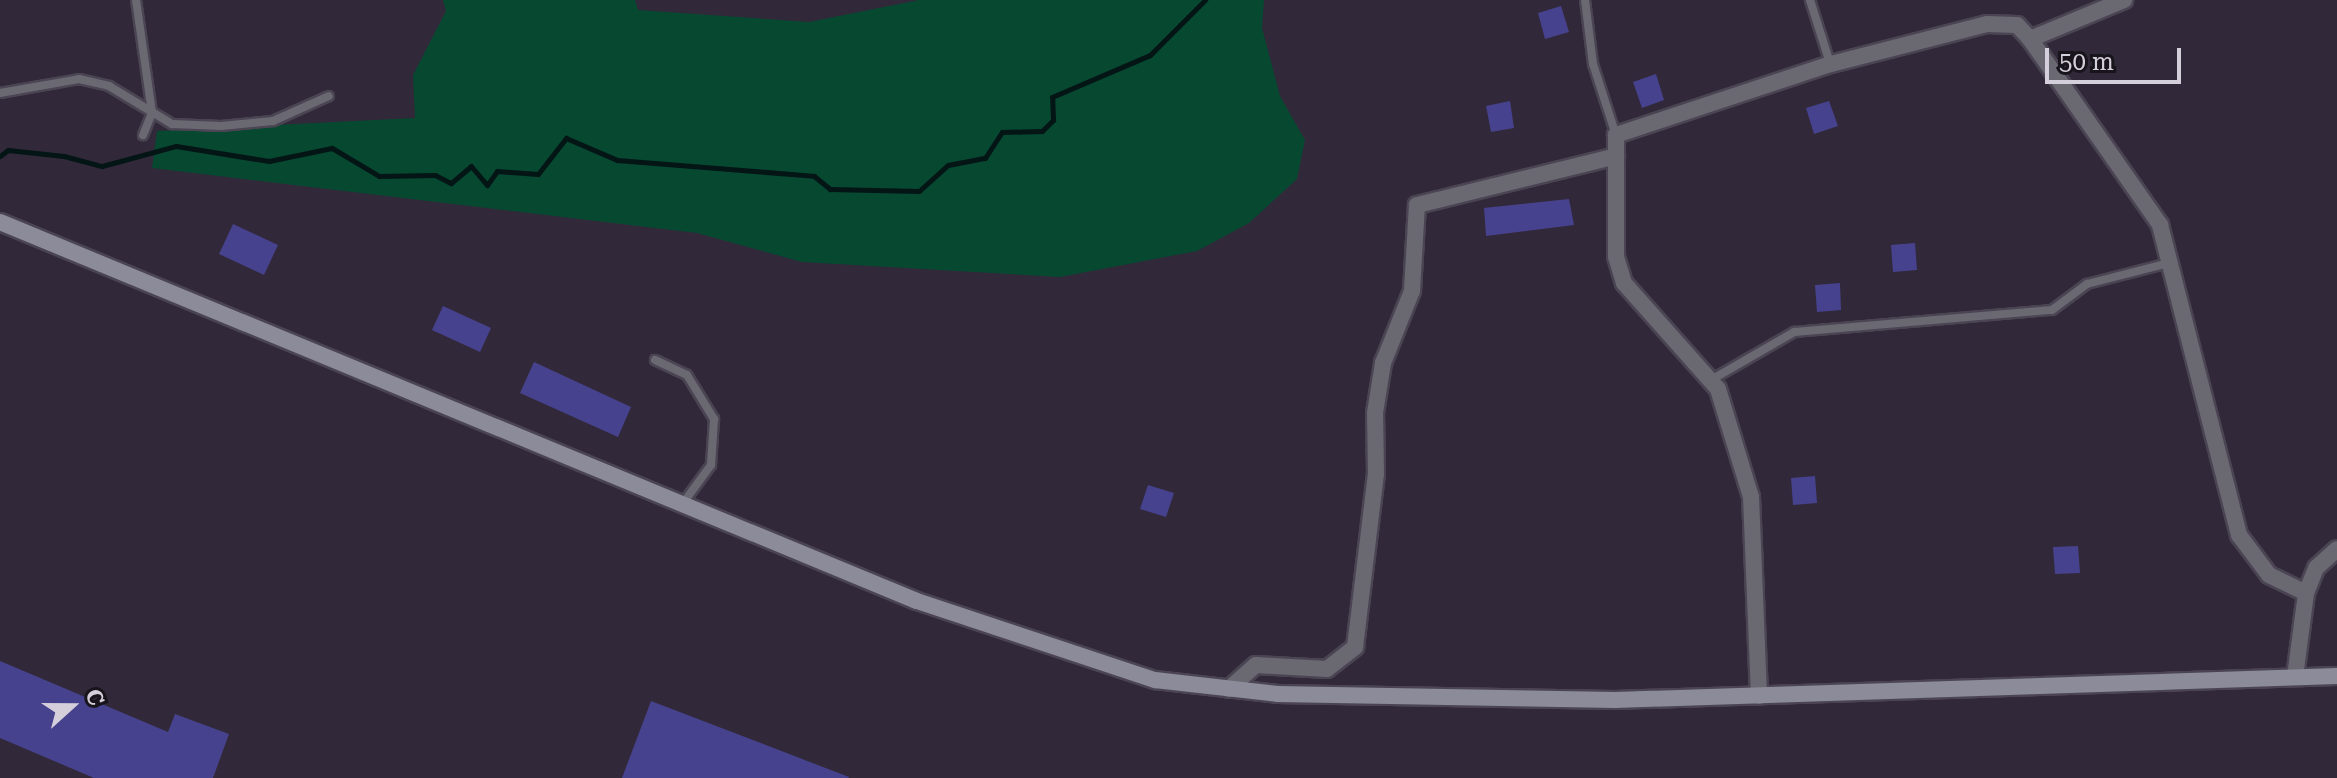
<!DOCTYPE html>
<meta charset="utf-8">
<style>
body{margin:0}
#map{position:relative;width:2337px;height:778px;overflow:hidden;background:#312939;font-family:"Roboto Serif",serif}
div>[style]{position:absolute}
.green>*{inset:0;background:#074831}
.stream>*{height:5px;margin:-2.5px;padding:0 2.5px;transform-origin:2.5px;border-radius:2.5px;background:#041516}
.building>*{inset:0;background:#47428e}
.roads{filter:drop-shadow(2px 0 #4b4453) drop-shadow(-2px 0 #4b4453) drop-shadow(0 2px #4b4453) drop-shadow(0 -2px #4b4453)}
.lane>*{height:8px;margin:-4px;padding:0 4px;transform-origin:4px;border-radius:4px;background:#6a6972}
.street>*{height:16px;margin:-8px;padding:0 8px;transform-origin:8px;border-radius:8px;background:#6a6972}
.secondary>*{height:16px;margin:-8px;padding:0 8px;transform-origin:8px;border-radius:8px;background:#8b8b99}
span{translate:-50% -50%;white-space:nowrap;text-align:center;line-height:1.15;-webkit-text-stroke:8px #17141b;paint-order:stroke}
.north{position:absolute;left:32px;top:666px;width:80px;height:80px;-webkit-text-stroke:6px #17141b;paint-order:stroke;rotate:69deg;font-size:22px;font-weight:700;line-height:32px;text-align:center;color:#d4cfda}
.north::after{content:'';display:block;margin:auto;width:28px;height:36px;background:#d4cfda;clip-path:polygon(50% 0,100% 100%,50% 72%,0 100%)}
.scale{position:absolute;left:2045px;top:48px;width:136px;height:36px;box-sizing:border-box;border:4px solid #d4cfda;border-top:0;padding-left:10px;font-size:24px;line-height:28px;white-space:nowrap;color:#d4cfda;-webkit-text-stroke:6px #17141b;paint-order:stroke}
</style>
<div id="map">
<div class="green">
<i style="clip-path:polygon(443px 0,635px 0,638px 10px,809px 22px,919px 0,1264px 0,1262px 28px,1280px 96px,1305px 140px,1297px 179px,1249px 223px,1197px 251px,1060px 277px,802px 262px,697px 233px,152px 168px,157px 131px,415px 118px,413px 75px,446px 11px)"></i>
</div>
<div class="stream">
<i style="left:0;top:156px;width:10px;rotate:-37deg"></i>
<i style="left:8px;top:150px;width:56px;rotate:6.1deg"></i>
<i style="left:64px;top:156px;width:39px;rotate:15deg"></i>
<i style="left:102px;top:166px;width:77px;rotate:-15.1deg"></i>
<i style="left:176px;top:146px;width:94px;rotate:9.2deg"></i>
<i style="left:269px;top:161px;width:64px;rotate:-11.7deg"></i>
<i style="left:332px;top:148px;width:55px;rotate:30.8deg"></i>
<i style="left:379px;top:176px;width:56px;rotate:-1deg"></i>
<i style="left:435px;top:175px;width:18px;rotate:27deg"></i>
<i style="left:451px;top:183px;width:26px;rotate:-40deg"></i>
<i style="left:471px;top:166px;width:25px;rotate:50deg"></i>
<i style="left:487px;top:185px;width:17px;rotate:-54deg"></i>
<i style="left:497px;top:171px;width:41px;rotate:4.2deg"></i>
<i style="left:538px;top:174px;width:46px;rotate:-52.1deg"></i>
<i style="left:566px;top:138px;width:56px;rotate:23.3deg"></i>
<i style="left:617px;top:160px;width:198px;rotate:4.6deg"></i>
<i style="left:814px;top:176px;width:21px;rotate:39deg"></i>
<i style="left:830px;top:189px;width:89px;rotate:1.3deg"></i>
<i style="left:919px;top:191px;width:39px;rotate:-42deg"></i>
<i style="left:948px;top:165px;width:38px;rotate:-11deg"></i>
<i style="left:985px;top:158px;width:31px;rotate:-57deg"></i>
<i style="left:1002px;top:132px;width:40px;rotate:-1.4deg"></i>
<i style="left:1042px;top:131px;width:16px;rotate:-45deg"></i>
<i style="left:1053px;top:120px;width:23px;rotate:-92deg"></i>
<i style="left:1052px;top:97px;width:107px;rotate:-23.2deg"></i>
<i style="left:1150px;top:55px;width:78px;rotate:-45deg"></i>
</div>
<div class="building">
<i style="clip-path:polygon(1561px 6px,1569px 32px,1545px 39px,1538px 13px)"></i>
<i style="clip-path:polygon(1656px 74px,1664px 100px,1642px 108px,1633px 82px)"></i>
<i style="clip-path:polygon(1510px 101px,1514px 128px,1491px 132px,1486px 106px)"></i>
<i style="clip-path:polygon(1829px 101px,1838px 126px,1814px 134px,1806px 108px)"></i>
<i style="clip-path:polygon(1569px 199px,1574px 225px,1486px 236px,1484px 208px)"></i>
<i style="clip-path:polygon(233px 224px,278px 245px,264px 275px,219px 254px)"></i>
<i style="clip-path:polygon(1915px 243px,1917px 270px,1893px 272px,1891px 245px)"></i>
<i style="clip-path:polygon(1840px 283px,1841px 310px,1817px 312px,1815px 285px)"></i>
<i style="clip-path:polygon(443px 306px,491px 328px,480px 352px,432px 330px)"></i>
<i style="clip-path:polygon(534px 362px,631px 407px,618px 437px,520px 393px)"></i>
<i style="clip-path:polygon(1815px 476px,1817px 503px,1793px 505px,1791px 478px)"></i>
<i style="clip-path:polygon(1148px 485px,1174px 493px,1166px 517px,1140px 509px)"></i>
<i style="clip-path:polygon(2078px 546px,2080px 573px,2055px 574px,2053px 547px)"></i>
<i style="clip-path:polygon(0 661px,168px 732px,175px 714px,229px 734px,213px 778px,94px 778px,0 738px)"></i>
<i style="clip-path:polygon(651px 701px,849px 777px,848px 778px,622px 778px)"></i>
</div>
<div class="roads">
<div class="lane">
<i style="left:136px;top:0;width:114px;rotate:81.9deg"></i>
<i style="left:152px;top:113px;width:24px;rotate:112deg"></i>
<i style="left:1585px;top:0;width:64px;rotate:82.9deg"></i>
<i style="left:1593px;top:64px;width:75px;rotate:72.1deg"></i>
<i style="left:1810px;top:0;width:66px;rotate:72.4deg"></i>
<i style="left:0;top:93px;width:80px;rotate:-10deg"></i>
<i style="left:79px;top:79px;width:31px;rotate:13deg"></i>
<i style="left:109px;top:86px;width:74px;rotate:31.1deg"></i>
<i style="left:172px;top:124px;width:49px;rotate:2.3deg"></i>
<i style="left:221px;top:126px;width:52px;rotate:-5.5deg"></i>
<i style="left:273px;top:121px;width:61px;rotate:-24.1deg"></i>
<i style="left:655px;top:360px;width:35px;rotate:25deg"></i>
<i style="left:687px;top:375px;width:52px;rotate:58.5deg"></i>
<i style="left:714px;top:419px;width:46px;rotate:93.7deg"></i>
<i style="left:711px;top:465px;width:51px;rotate:126.2deg"></i>
<i style="left:1711px;top:380px;width:96px;rotate:-30deg"></i>
<i style="left:1794px;top:332px;width:259px;rotate:-4.9deg"></i>
<i style="left:2052px;top:310px;width:44px;rotate:-36.6deg"></i>
<i style="left:2087px;top:284px;width:85px;rotate:-14.4deg"></i>
</div>
<div class="street">
<i style="left:2030px;top:39px;width:102px;rotate:-22.5deg"></i>
<i style="left:2295px;top:677px;width:85px;rotate:-82.5deg"></i>
<i style="left:2306px;top:593px;width:27px;rotate:-68deg"></i>
<i style="left:2316px;top:568px;width:28px;rotate:-42deg"></i>
<i style="left:1229px;top:689px;width:36px;rotate:-42deg"></i>
<i style="left:1256px;top:665px;width:71px;rotate:3.2deg"></i>
<i style="left:1327px;top:669px;width:36px;rotate:-38deg"></i>
<i style="left:1355px;top:647px;width:174px;rotate:-83.1deg"></i>
<i style="left:1376px;top:474px;width:61px;rotate:-90.9deg"></i>
<i style="left:1375px;top:413px;width:51px;rotate:-80.9deg"></i>
<i style="left:1383px;top:363px;width:78px;rotate:-68.1deg"></i>
<i style="left:1412px;top:291px;width:86px;rotate:-86.7deg"></i>
<i style="left:1417px;top:205px;width:205px;rotate:-13.8deg"></i>
<i style="left:1759px;top:696px;width:199px;rotate:-92.3deg"></i>
<i style="left:1751px;top:497px;width:113px;rotate:-107deg"></i>
<i style="left:1718px;top:389px;width:142px;rotate:-131.6deg"></i>
<i style="left:1624px;top:283px;width:28px;rotate:-107deg"></i>
<i style="left:1616px;top:256px;width:121px;rotate:-90deg"></i>
<i style="left:1616px;top:135px;width:226px;rotate:-18.3deg"></i>
<i style="left:1831px;top:64px;width:161px;rotate:-14.4deg"></i>
<i style="left:1987px;top:24px;width:30px;rotate:2deg"></i>
<i style="left:2017px;top:25px;width:19px;rotate:47deg"></i>
<i style="left:2030px;top:39px;width:227px;rotate:55deg"></i>
<i style="left:2160px;top:225px;width:320px;rotate:75.7deg"></i>
<i style="left:2239px;top:535px;width:50px;rotate:53.1deg"></i>
<i style="left:2269px;top:575px;width:41px;rotate:25.9deg"></i>
</div>
<div class="secondary">
<i style="left:0;top:222px;width:992px;rotate:22.46deg"></i>
<i style="left:917px;top:601px;width:251px;rotate:18.4deg"></i>
<i style="left:1155px;top:680px;width:123px;rotate:6.5deg"></i>
<i style="left:1277px;top:694px;width:338px;rotate:1deg"></i>
<i style="left:1615px;top:700px;width:722px;rotate:-1.9deg"></i>
</div>
</div>
<div class="north">С</div>
<div class="scale">50 m</div>
</div>
